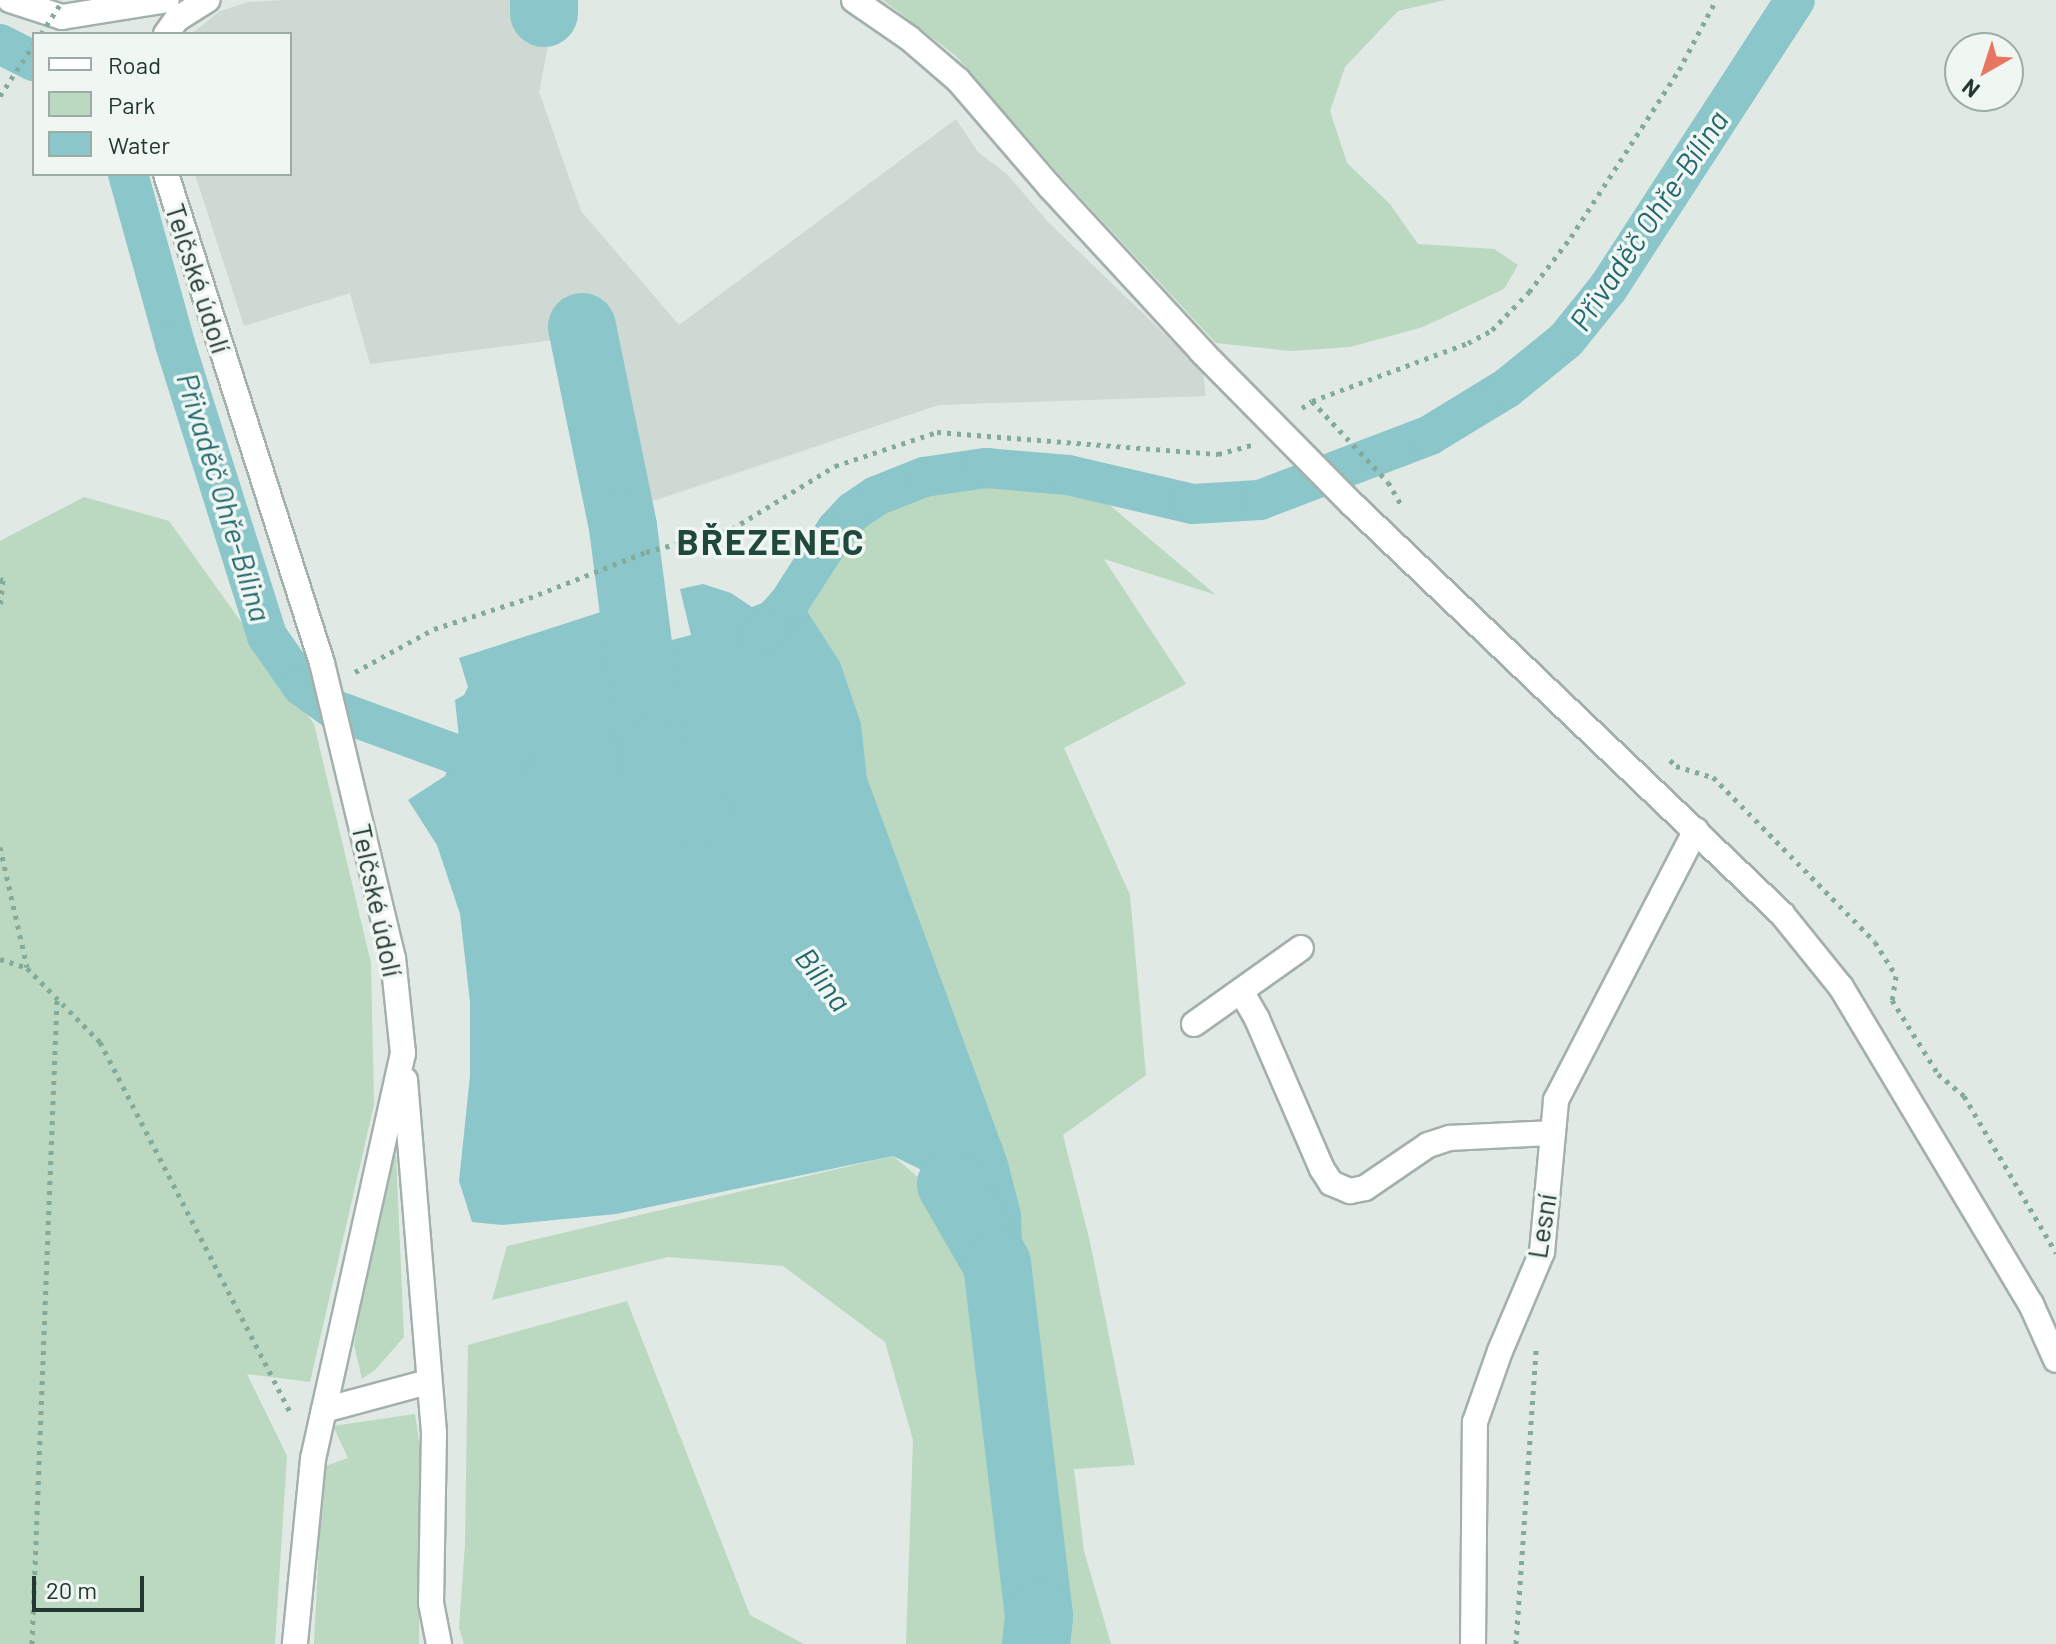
<!DOCTYPE html>
<meta charset="utf-8">
<style>
body{margin:0}
#map{position:relative;width:2056px;height:1644px;overflow:hidden;background:#e0e9e4;font-family:Barlow,sans-serif}
div>[style]{position:absolute}
.built>*{inset:0;background:#ced9d3}
.green>*{inset:0;background:#bad9c0}
.water>*{inset:0;background:#8bc6cb}
.canal>*{height:40px;margin:-20px;padding:0 20px;transform-origin:20px;border-radius:20px;background:#8bc6cb}
.river>*{height:68px;margin:-34px;padding:0 34px;transform-origin:34px;border-radius:34px;background:#8bc6cb}
.path>*{height:5px;margin-top:-2.5px;transform-origin:0;background:repeating-linear-gradient(90deg,#82ab9b 0 4px,transparent 0 10px)}
.roads{filter:drop-shadow(2px 0 #a3b0ab) drop-shadow(-2px 0 #a3b0ab) drop-shadow(0 2px #a3b0ab) drop-shadow(0 -2px #a3b0ab)}
.minor>*{height:24px;margin:-12px;padding:0 12px;transform-origin:12px;border-radius:12px;background:#fff}
.path-bridge>*{height:5px;margin-top:-2.5px;transform-origin:0;background:repeating-linear-gradient(90deg,#82ab9b 0 4px,transparent 0 10px)}
span{translate:-50% -50%;white-space:nowrap;text-align:center;line-height:1.15;-webkit-text-stroke:7px #f0f6f2;paint-order:stroke}
.street-label{font-size:28px;color:#223831}
.water-label{font-size:30px;color:#21686f;font-style:italic}
.district-label{font-size:36px;color:#20483c;font-weight:700;letter-spacing:2px}
.legend{position:absolute;left:32px;top:32px;width:260px;height:144px;box-sizing:border-box;background:#f0f6f2;border:2px solid #9eaaa5;margin:0;padding:10px 14px;list-style:none;font-size:24px;color:#223831}
.legend li{display:flex;align-items:center;gap:16px;height:40px}
.legend b{width:40px;border:2px solid #9eaaa5}
.north{position:absolute;left:1944px;top:32px;width:80px;height:80px;box-sizing:border-box;background:#f0f6f2;border:2px solid #9eaaa5;border-radius:50%;rotate:219deg;font-size:22px;font-weight:700;line-height:32px;text-align:center;color:#223831}
.north::after{content:'';display:block;margin:auto;width:28px;height:36px;background:#e77760;clip-path:polygon(50% 0,100% 100%,50% 72%,0 100%)}
.scale{position:absolute;left:32px;top:1576px;width:112px;height:36px;box-sizing:border-box;border:4px solid #223831;border-top:0;padding-left:10px;font-size:24px;line-height:28px;white-space:nowrap;color:#223831;-webkit-text-stroke:6px #f0f6f2;paint-order:stroke}
</style>
<div id="map">
<div class="built">
<i style="clip-path:polygon(284px 0,523px 0,521px 10px,554px 15px,539px 92px,581px 211px,679px 325px,956px 119px,978px 152px,1007px 174px,1048px 222px,1203px 371px,1206px 396px,939px 405px,644px 504px,597px 325px,582px 327px,568px 338px,370px 364px,350px 293px,244px 326px,195px 174px,290px 174px,290px 34px,191px 34px,220px 11px,248px 2px)"></i>
</div>
<div class="green">
<i style="clip-path:polygon(883px 0,1445px 0,1398px 11px,1345px 67px,1330px 111px,1347px 163px,1390px 204px,1418px 244px,1494px 249px,1518px 265px,1504px 289px,1423px 327px,1350px 347px,1291px 351px,1216px 343px,1066px 182px,956px 56px)"></i>
<i style="clip-path:polygon(992px 476px,1086px 485px,1216px 595px,1104px 559px,1186px 684px,1064px 748px,1130px 895px,1146px 1075px,1063px 1135px,1090px 1242px,1135px 1465px,1074px 1469px,1084px 1551px,1111px 1644px,906px 1644px,913px 1440px,885px 1342px,783px 1266px,668px 1257px,492px 1300px,507px 1246px,893px 1156px,938px 1194px,867px 778px,861px 723px,840px 662px,800px 600px,833px 546px,856px 519px,878px 505px,942px 482px)"></i>
<i style="clip-path:polygon(84px 497px,169px 521px,314px 724px,371px 963px,374px 1105px,310px 1382px,247px 1374px,287px 1456px,275px 1644px,0 1644px,0 541px)"></i>
<i style="clip-path:polygon(396px 1155px,404px 1337px,376px 1369px,362px 1379px,354px 1345px,374px 1233px,390px 1162px)"></i>
<i style="clip-path:polygon(627px 1301px,750px 1615px,804px 1644px,464px 1644px,459px 1628px,465px 1544px,468px 1345px)"></i>
<i style="clip-path:polygon(415px 1414px,420px 1448px,419px 1644px,314px 1644px,323px 1467px,348px 1458px,333px 1426px)"></i>
</div>
<div class="water">
<i style="clip-path:polygon(703px 584px,731px 593px,752px 607px,788px 593px,800px 600px,840px 662px,861px 723px,867px 778px,1007px 1159px,1021px 1213px,1022px 1249px,997px 1264px,966px 1266px,943px 1237px,938px 1194px,924px 1171px,893px 1156px,616px 1214px,502px 1225px,472px 1222px,459px 1181px,470px 1076px,470px 1002px,460px 914px,437px 845px,408px 800px,445px 776px,455px 754px,459px 738px,455px 700px,464px 695px,468px 687px,459px 658px,604px 611px,631px 736px,661px 733px,650px 597px,655px 597px,668px 641px,691px 635px,680px 589px)"></i>
</div>
<div class="canal">
<i style="left:0;top:44px;width:38px;rotate:27deg"></i>
<i style="left:128px;top:174px;width:176px;rotate:74.5deg"></i>
<i style="left:175px;top:344px;width:306px;rotate:72.5deg"></i>
<i style="left:267px;top:636px;width:61px;rotate:55deg"></i>
<i style="left:302px;top:686px;width:41px;rotate:36deg"></i>
<i style="left:335px;top:710px;width:128px;rotate:20.1deg"></i>
<i style="left:455px;top:754px;width:55px"></i>
<i style="left:759px;top:636px;width:45px;rotate:-47.7deg"></i>
<i style="left:789px;top:603px;width:87px;rotate:-57.2deg"></i>
<i style="left:836px;top:530px;width:26px;rotate:-47deg"></i>
<i style="left:854px;top:511px;width:27px;rotate:-34deg"></i>
<i style="left:876px;top:496px;width:52px;rotate:-21.6deg"></i>
<i style="left:924px;top:477px;width:63px;rotate:-8.3deg"></i>
<i style="left:986px;top:468px;width:82px;rotate:4.9deg"></i>
<i style="left:1068px;top:475px;width:128px;rotate:13.1deg"></i>
<i style="left:1193px;top:504px;width:67px;rotate:-3.4deg"></i>
<i style="left:1260px;top:500px;width:182px;rotate:-20.9deg"></i>
<i style="left:1430px;top:435px;width:90px;rotate:-31.4deg"></i>
<i style="left:1507px;top:388px;width:76px;rotate:-39.1deg"></i>
<i style="left:1566px;top:340px;width:67px;rotate:-51.1deg"></i>
<i style="left:1608px;top:288px;width:343px;rotate:-57deg"></i>
</div>
<div class="river">
<i style="left:544px;top:13px;width:13px;rotate:-90deg"></i>
<i style="left:582px;top:327px;width:204px;rotate:78.4deg"></i>
<i style="left:623px;top:527px;width:228px;rotate:82.7deg"></i>
<i style="left:652px;top:753px;width:76px;rotate:52.5deg"></i>
<i style="left:951px;top:1184px;width:92px;rotate:60.1deg"></i>
<i style="left:997px;top:1264px;width:355px;rotate:83.2deg"></i>
<i style="left:1039px;top:1617px;width:27px;rotate:96deg"></i>
</div>
<div class="path">
<i style="left:0;top:96px;width:62px;rotate:-56.8deg"></i>
<i style="left:1312px;top:401px;width:111px;rotate:46.8deg"></i>
<i style="left:1388px;top:482px;width:28px;rotate:60deg"></i>
<i style="left:1302px;top:408px;width:12px;rotate:-35deg"></i>
<i style="left:1312px;top:401px;width:166px;rotate:-20.4deg"></i>
<i style="left:1468px;top:343px;width:27px;rotate:-28deg"></i>
<i style="left:1492px;top:330px;width:53px;rotate:-45.8deg"></i>
<i style="left:1529px;top:292px;width:69px;rotate:-52.6deg"></i>
<i style="left:1571px;top:237px;width:199px;rotate:-57.1deg"></i>
<i style="left:1679px;top:70px;width:79px;rotate:-62.1deg"></i>
<i style="left:0;top:579px;width:3px;rotate:18deg"></i>
<i style="left:3px;top:580px;width:29px;rotate:96deg"></i>
<i style="left:355px;top:672px;width:90px;rotate:-28.6deg"></i>
<i style="left:434px;top:629px;width:100px;rotate:-18.1deg"></i>
<i style="left:529px;top:598px;width:126px;rotate:-21.5deg"></i>
<i style="left:646px;top:552px;width:89px;rotate:-15deg"></i>
<i style="left:732px;top:529px;width:121px;rotate:-31.5deg"></i>
<i style="left:835px;top:466px;width:108px;rotate:-18.4deg"></i>
<i style="left:937px;top:432px;width:282px;rotate:4.5deg"></i>
<i style="left:1218px;top:454px;width:35px;rotate:-15deg"></i>
<i style="left:1670px;top:760px;width:8px;rotate:45deg"></i>
<i style="left:1676px;top:766px;width:39px;rotate:17deg"></i>
<i style="left:1713px;top:777px;width:231px;rotate:45.5deg"></i>
<i style="left:1875px;top:942px;width:40px;rotate:58deg"></i>
<i style="left:1896px;top:976px;width:24px;rotate:99deg"></i>
<i style="left:1892px;top:1000px;width:87px;rotate:58.1deg"></i>
<i style="left:1938px;top:1074px;width:34px;rotate:40deg"></i>
<i style="left:1964px;top:1096px;width:182px;rotate:59.6deg"></i>
<i style="left:0;top:847px;width:123px;rotate:77.3deg"></i>
<i style="left:0;top:959px;width:28px;rotate:18deg"></i>
<i style="left:27px;top:968px;width:104px;rotate:45.4deg"></i>
<i style="left:100px;top:1042px;width:418px;rotate:62.8deg"></i>
<i style="left:32px;top:1644px;width:646px;rotate:-87.78deg"></i>
<i style="left:1516px;top:1644px;width:295px;rotate:-86.1deg"></i>
</div>
<div class="roads">
<div class="minor">
<i style="left:10px;top:0;width:55px;rotate:18.1deg"></i>
<i style="left:62px;top:17px;width:106px;rotate:-9.2deg"></i>
<i style="left:854px;top:0;width:67px;rotate:34.6deg"></i>
<i style="left:909px;top:38px;width:65px;rotate:40.6deg"></i>
<i style="left:958px;top:80px;width:141px;rotate:49.3deg"></i>
<i style="left:1050px;top:187px;width:224px;rotate:47.3deg"></i>
<i style="left:1202px;top:352px;width:215px;rotate:45.4deg"></i>
<i style="left:1353px;top:505px;width:593px;rotate:43.63deg"></i>
<i style="left:1782px;top:914px;width:94px;rotate:51.1deg"></i>
<i style="left:1841px;top:987px;width:370px;rotate:59.1deg"></i>
<i style="left:2031px;top:1304px;width:61px;rotate:65.9deg"></i>
<i style="left:166px;top:34px;width:19px;rotate:-54deg"></i>
<i style="left:177px;top:19px;width:36px;rotate:-32deg"></i>
<i style="left:166px;top:174px;width:513px;rotate:72.31deg"></i>
<i style="left:322px;top:663px;width:303px;rotate:76.5deg"></i>
<i style="left:393px;top:958px;width:96px;rotate:84deg"></i>
<i style="left:403px;top:1053px;width:416px;rotate:102.5deg"></i>
<i style="left:313px;top:1459px;width:186px;rotate:95.6deg"></i>
<i style="left:1241px;top:991px;width:32px;rotate:60deg"></i>
<i style="left:1257px;top:1019px;width:163px;rotate:66.6deg"></i>
<i style="left:1322px;top:1169px;width:17px;rotate:57deg"></i>
<i style="left:1331px;top:1183px;width:21px;rotate:23deg"></i>
<i style="left:1350px;top:1191px;width:15px;rotate:-11deg"></i>
<i style="left:1365px;top:1188px;width:76px;rotate:-34.3deg"></i>
<i style="left:1428px;top:1145px;width:23px;rotate:-18deg"></i>
<i style="left:1450px;top:1138px;width:103px;rotate:-2.8deg"></i>
<i style="left:1194px;top:1024px;width:131px;rotate:-35.4deg"></i>
<i style="left:405px;top:1080px;width:353px;rotate:85.3deg"></i>
<i style="left:434px;top:1432px;width:171px;rotate:91deg"></i>
<i style="left:431px;top:1603px;width:42px;rotate:79deg"></i>
<i style="left:324px;top:1410px;width:108px;rotate:-15.1deg"></i>
<i style="left:1473px;top:1644px;width:222px;rotate:-89.5deg"></i>
<i style="left:1475px;top:1422px;width:75px;rotate:-70.6deg"></i>
<i style="left:1500px;top:1351px;width:108px;rotate:-67deg"></i>
<i style="left:1542px;top:1252px;width:153px;rotate:-84.7deg"></i>
<i style="left:1556px;top:1100px;width:304px;rotate:-62.6deg"></i>
</div>
</div>
<div class="path-bridge">
<i style="left:41px;top:34px;width:40px;rotate:-57.1deg"></i>
</div>
<div class="street-label">
<span style="left:199px;top:278px;rotate:72deg">Telčské údolí</span>
<span style="left:378px;top:900px;rotate:78deg">Telčské údolí</span>
<span style="left:1541px;top:1226px;rotate:-81deg">Lesní</span>
</div>
<div class="water-label">
<span style="left:1648px;top:220px;rotate:-56deg">Přivaděč Ohře-Bílina</span>
<span style="left:225px;top:497px;rotate:73deg">Přivaděč Ohře-Bílina</span>
<span style="left:824px;top:979px;rotate:53deg">Bílina</span>
</div>
<div class="district-label">
<span style="left:771px;top:541px">BŘEZENEC</span>
</div>
<ul class="legend">
<li><b style="height:10px;background:#fff"></b>Road</li>
<li><b style="height:22px;background:#bad9c0"></b>Park</li>
<li><b style="height:22px;background:#8bc6cb"></b>Water</li>
</ul>
<div class="north">N</div>
<div class="scale">20 m</div>
</div>
